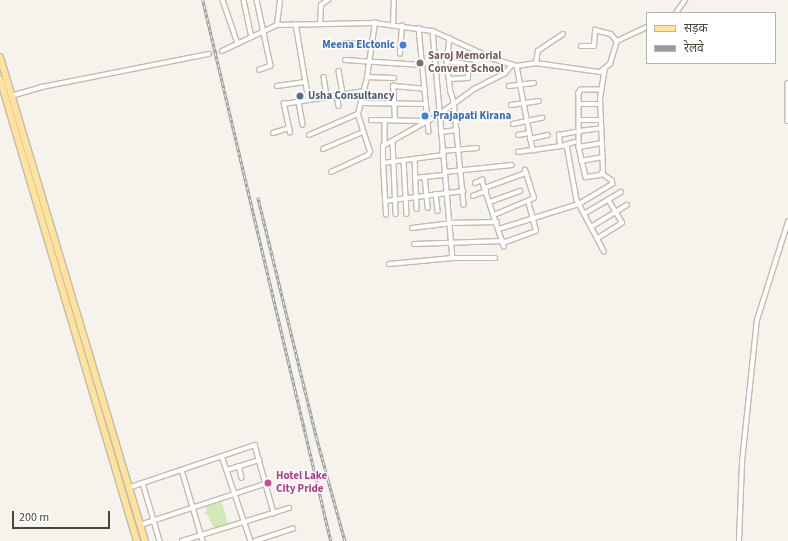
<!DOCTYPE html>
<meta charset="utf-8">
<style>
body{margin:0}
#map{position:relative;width:788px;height:541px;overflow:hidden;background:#f6f3ec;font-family:"Source Sans 3","Noto Sans Devanagari",sans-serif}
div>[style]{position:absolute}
.green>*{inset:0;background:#d2eab5}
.street-tunnel>*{height:3.5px;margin-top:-1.75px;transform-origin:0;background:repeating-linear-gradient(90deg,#d4d0c8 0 3.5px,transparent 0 5.5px)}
.roads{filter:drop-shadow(1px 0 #c2bbae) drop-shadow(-1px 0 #c2bbae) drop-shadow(0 1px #c2bbae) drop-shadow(0 -1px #c2bbae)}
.street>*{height:3.5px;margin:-1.75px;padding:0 1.75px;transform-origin:1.75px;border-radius:1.75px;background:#fff}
.primary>*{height:6px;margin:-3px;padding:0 3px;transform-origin:3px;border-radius:3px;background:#ffe39c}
.rail>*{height:2.5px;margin-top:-1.25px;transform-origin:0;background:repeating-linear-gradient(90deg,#fff 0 3px,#9a9a9a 0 6px);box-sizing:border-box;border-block:1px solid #9a9a9a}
.dots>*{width:11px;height:11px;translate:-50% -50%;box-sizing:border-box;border:2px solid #fff;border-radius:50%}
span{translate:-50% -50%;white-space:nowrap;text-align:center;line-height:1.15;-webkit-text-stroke:3px #fff;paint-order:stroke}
.shop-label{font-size:11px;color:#366cbe;font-weight:700}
.right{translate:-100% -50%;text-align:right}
.left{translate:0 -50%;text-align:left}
.education-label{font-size:11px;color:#785e54;font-weight:700}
.service-label{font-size:11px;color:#4e5e75;font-weight:700}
.hotel-label{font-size:11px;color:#b23c85;font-weight:700}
.legend{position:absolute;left:646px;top:12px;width:130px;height:52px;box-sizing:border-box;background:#fff;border:1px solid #b7b4b0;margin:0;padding:5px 7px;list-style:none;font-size:12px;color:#4b4439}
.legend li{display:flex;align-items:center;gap:8px;height:20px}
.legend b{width:20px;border:1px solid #b7b4b0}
.scale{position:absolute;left:12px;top:511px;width:98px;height:18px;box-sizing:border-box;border:2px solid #4b4439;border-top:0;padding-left:5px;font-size:12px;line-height:14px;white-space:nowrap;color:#4b4439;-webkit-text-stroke:3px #fff;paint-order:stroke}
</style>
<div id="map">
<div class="green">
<i style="clip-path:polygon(222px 502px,228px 524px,214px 528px,207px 515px,203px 513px,207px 512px,206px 507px)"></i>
</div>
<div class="street-tunnel">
<i style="left:209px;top:54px;width:13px;rotate:-13deg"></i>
</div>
<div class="roads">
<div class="street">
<i style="left:223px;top:0;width:46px;rotate:71.2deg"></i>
<i style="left:244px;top:0;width:38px;rotate:78deg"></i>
<i style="left:257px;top:0;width:67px;rotate:78deg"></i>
<i style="left:271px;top:66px;width:12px;rotate:160deg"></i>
<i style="left:676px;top:13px;width:16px;rotate:-55deg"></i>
<i style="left:296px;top:24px;width:77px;rotate:80.3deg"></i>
<i style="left:320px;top:24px;width:19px;rotate:-87deg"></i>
<i style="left:321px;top:5px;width:9px;rotate:-36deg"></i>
<i style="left:277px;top:25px;width:25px;rotate:-83deg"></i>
<i style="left:393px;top:25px;width:25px;rotate:-88deg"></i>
<i style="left:419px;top:28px;width:104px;rotate:84.5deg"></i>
<i style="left:433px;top:31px;width:228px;rotate:85deg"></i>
<i style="left:450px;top:38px;width:23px;rotate:97deg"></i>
<i style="left:447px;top:61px;width:31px;rotate:83deg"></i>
<i style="left:451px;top:92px;width:9px;rotate:72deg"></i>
<i style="left:454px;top:101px;width:104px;rotate:84.5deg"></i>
<i style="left:344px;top:43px;width:48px;rotate:3.6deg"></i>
<i style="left:581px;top:46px;width:13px"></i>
<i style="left:594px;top:46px;width:16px;rotate:-86deg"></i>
<i style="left:595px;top:30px;width:16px;rotate:14deg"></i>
<i style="left:611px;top:34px;width:9px;rotate:49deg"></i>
<i style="left:222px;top:51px;width:61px;rotate:-25.3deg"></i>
<i style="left:277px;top:25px;width:98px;rotate:-1.2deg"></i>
<i style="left:375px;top:23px;width:59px;rotate:7.9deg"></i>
<i style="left:433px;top:31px;width:67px;rotate:24.7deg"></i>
<i style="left:494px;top:59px;width:24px;rotate:17deg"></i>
<i style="left:517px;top:66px;width:19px;rotate:-9deg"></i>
<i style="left:536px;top:63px;width:65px;rotate:8deg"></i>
<i style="left:600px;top:72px;width:13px;rotate:-39deg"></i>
<i style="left:610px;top:64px;width:24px;rotate:-73deg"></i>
<i style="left:617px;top:41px;width:33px;rotate:-25deg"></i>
<i style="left:400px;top:54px;width:28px;rotate:-86deg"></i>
<i style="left:345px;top:60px;width:77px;rotate:3.7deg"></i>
<i style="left:447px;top:61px;width:24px;rotate:9deg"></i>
<i style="left:536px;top:63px;width:12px;rotate:-81deg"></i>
<i style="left:538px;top:51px;width:30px;rotate:-34deg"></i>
<i style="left:517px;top:66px;width:86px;rotate:79.2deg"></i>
<i style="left:533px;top:150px;width:34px;rotate:-8deg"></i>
<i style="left:567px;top:145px;width:56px;rotate:79.7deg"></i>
<i style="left:577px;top:200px;width:58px;rotate:62.1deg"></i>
<i style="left:339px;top:71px;width:23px;rotate:80deg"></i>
<i style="left:324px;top:77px;width:20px;rotate:81deg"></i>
<i style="left:367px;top:77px;width:27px;rotate:2deg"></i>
<i style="left:449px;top:79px;width:19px;rotate:-3deg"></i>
<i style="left:468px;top:78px;width:13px;rotate:-90deg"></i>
<i style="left:788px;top:83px;width:38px;rotate:90deg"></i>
<i style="left:277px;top:86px;width:28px;rotate:-8deg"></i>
<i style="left:509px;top:86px;width:25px;rotate:-7deg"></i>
<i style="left:600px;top:90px;width:19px;rotate:180deg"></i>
<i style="left:581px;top:90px;width:4px;rotate:124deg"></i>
<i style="left:579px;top:93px;width:54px;rotate:90deg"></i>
<i style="left:579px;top:147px;width:31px;rotate:77deg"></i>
<i style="left:586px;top:177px;width:14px;rotate:-8deg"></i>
<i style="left:600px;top:175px;width:5px;rotate:-53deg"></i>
<i style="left:603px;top:171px;width:72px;rotate:-92.4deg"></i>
<i style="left:600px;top:99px;width:30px;rotate:-81deg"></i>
<i style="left:337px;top:95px;width:11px;rotate:80deg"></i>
<i style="left:11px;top:96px;width:32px;rotate:-16deg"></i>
<i style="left:42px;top:87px;width:170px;rotate:-11.2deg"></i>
<i style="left:299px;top:102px;width:23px;rotate:80deg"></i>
<i style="left:361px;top:103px;width:65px;rotate:0.9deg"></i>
<i style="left:579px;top:104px;width:21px"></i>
<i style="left:511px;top:105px;width:28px;rotate:-8deg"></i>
<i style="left:371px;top:120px;width:54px;rotate:1.1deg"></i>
<i style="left:385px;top:120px;width:25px;rotate:90deg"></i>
<i style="left:395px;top:120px;width:34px;rotate:-93deg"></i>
<i style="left:393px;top:86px;width:32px;rotate:5deg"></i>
<i style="left:579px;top:120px;width:22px"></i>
<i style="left:513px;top:124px;width:30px;rotate:-12deg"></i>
<i style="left:579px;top:131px;width:23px;rotate:-7deg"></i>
<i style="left:441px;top:132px;width:16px;rotate:-7deg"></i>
<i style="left:273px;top:133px;width:17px;rotate:-17deg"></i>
<i style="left:290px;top:133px;width:30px;rotate:-102deg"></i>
<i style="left:284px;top:104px;width:81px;rotate:-9.2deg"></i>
<i style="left:309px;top:135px;width:53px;rotate:-23.2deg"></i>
<i style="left:518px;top:135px;width:11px;rotate:-10deg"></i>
<i style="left:530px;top:139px;width:18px;rotate:-13deg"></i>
<i style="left:393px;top:141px;width:73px;rotate:87.6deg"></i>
<i style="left:560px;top:145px;width:10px;rotate:-96deg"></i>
<i style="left:559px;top:135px;width:16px;rotate:-11deg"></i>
<i style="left:565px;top:145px;width:10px;rotate:-17deg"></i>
<i style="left:579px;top:147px;width:23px;rotate:-10deg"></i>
<i style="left:323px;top:149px;width:43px;rotate:-23deg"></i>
<i style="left:442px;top:151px;width:35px;rotate:-5deg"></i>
<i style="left:518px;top:152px;width:15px;rotate:-8deg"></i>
<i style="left:415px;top:159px;width:50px;rotate:87.7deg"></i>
<i style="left:404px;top:161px;width:53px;rotate:86.8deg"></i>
<i style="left:581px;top:161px;width:22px;rotate:-10deg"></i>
<i style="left:383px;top:163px;width:17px;rotate:-90deg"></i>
<i style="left:383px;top:146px;width:65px;rotate:-29.3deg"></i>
<i style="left:440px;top:114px;width:42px;rotate:-36.3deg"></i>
<i style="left:474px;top:89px;width:35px;rotate:-27deg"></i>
<i style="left:505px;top:73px;width:11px;rotate:-49deg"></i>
<i style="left:331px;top:172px;width:41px;rotate:-24.7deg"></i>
<i style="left:368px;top:155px;width:4px;rotate:-56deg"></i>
<i style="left:370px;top:152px;width:40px;rotate:-108deg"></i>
<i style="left:358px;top:114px;width:38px;rotate:-76deg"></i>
<i style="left:367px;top:77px;width:55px;rotate:-81.6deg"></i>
<i style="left:445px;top:172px;width:67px;rotate:-6deg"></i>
<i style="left:425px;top:177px;width:31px;rotate:84deg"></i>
<i style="left:415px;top:178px;width:30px;rotate:-6deg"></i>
<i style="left:475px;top:183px;width:8px;rotate:-23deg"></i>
<i style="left:482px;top:180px;width:70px;rotate:71.6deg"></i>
<i style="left:485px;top:188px;width:44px;rotate:-20.1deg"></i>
<i style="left:436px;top:194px;width:17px;rotate:83deg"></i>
<i style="left:473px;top:196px;width:14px;rotate:-21deg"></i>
<i style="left:385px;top:201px;width:79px;rotate:-7.3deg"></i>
<i style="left:490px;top:202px;width:32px;rotate:-20deg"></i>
<i style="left:584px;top:214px;width:43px;rotate:-30.7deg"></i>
<i style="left:386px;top:215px;width:52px;rotate:-93.3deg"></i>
<i style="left:383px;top:163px;width:61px;rotate:-7.6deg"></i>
<i style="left:494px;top:215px;width:43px;rotate:-23deg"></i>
<i style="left:534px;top:198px;width:29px;rotate:-108deg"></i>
<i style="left:591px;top:227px;width:42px;rotate:-31.4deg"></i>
<i style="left:412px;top:228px;width:38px;rotate:-7deg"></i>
<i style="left:450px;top:223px;width:47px;rotate:-1.2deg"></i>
<i style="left:499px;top:229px;width:84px;rotate:-17.4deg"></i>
<i style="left:579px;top:204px;width:39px;rotate:-31deg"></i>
<i style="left:612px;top:184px;width:3px;rotate:-90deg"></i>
<i style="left:612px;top:181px;width:12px;rotate:-145deg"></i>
<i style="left:598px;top:238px;width:28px;rotate:-32deg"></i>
<i style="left:622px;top:223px;width:27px;rotate:-121deg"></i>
<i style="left:503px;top:243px;width:35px;rotate:-20deg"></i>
<i style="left:536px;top:231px;width:30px;rotate:-105deg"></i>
<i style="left:414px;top:244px;width:89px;rotate:-1.9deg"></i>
<i style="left:389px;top:264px;width:64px;rotate:-5.4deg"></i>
<i style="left:453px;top:258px;width:42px"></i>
<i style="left:222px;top:456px;width:90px;rotate:71.2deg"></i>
<i style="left:239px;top:466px;width:12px;rotate:76deg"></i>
<i style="left:182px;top:470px;width:74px;rotate:73.5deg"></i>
<i style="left:227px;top:470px;width:34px;rotate:-17deg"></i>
<i style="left:143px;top:483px;width:60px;rotate:73.7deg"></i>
<i style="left:128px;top:488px;width:134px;rotate:-18.7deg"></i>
<i style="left:255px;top:445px;width:71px;rotate:74.4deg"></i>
<i style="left:140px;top:525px;width:132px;rotate:-18.2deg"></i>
<i style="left:182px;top:541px;width:112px;rotate:-17.1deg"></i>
<i style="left:255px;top:541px;width:40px;rotate:-18deg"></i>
<i style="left:739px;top:541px;width:79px;rotate:-87.8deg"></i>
<i style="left:742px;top:462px;width:143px;rotate:-84deg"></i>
<i style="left:757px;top:320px;width:103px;rotate:-72.4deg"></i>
</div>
<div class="primary">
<i style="left:0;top:57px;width:505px;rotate:73.32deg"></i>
<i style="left:0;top:79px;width:482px;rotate:73.5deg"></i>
</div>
</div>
<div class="rail">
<i style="left:203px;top:0;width:556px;rotate:76.69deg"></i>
<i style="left:258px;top:197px;width:249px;rotate:76.3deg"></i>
<i style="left:317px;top:439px;width:106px;rotate:74.6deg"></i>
</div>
<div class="dots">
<i style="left:403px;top:45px;background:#3f7fe0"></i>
<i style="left:420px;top:63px;background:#8d6e63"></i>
<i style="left:300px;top:96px;background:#5c6f8a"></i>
<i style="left:425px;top:116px;background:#3f7fe0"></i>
<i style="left:268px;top:483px;background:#d1479c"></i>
</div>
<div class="shop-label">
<span class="right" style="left:395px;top:45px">Meena Elctonic</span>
<span class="left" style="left:433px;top:116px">Prajapati Kirana</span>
</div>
<div class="education-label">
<span class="left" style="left:428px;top:63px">Saroj Memorial<br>Convent School</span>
</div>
<div class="service-label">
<span class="left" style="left:308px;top:96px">Usha Consultancy</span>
</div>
<div class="hotel-label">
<span class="left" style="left:276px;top:483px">Hotel Lake<br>City Pride</span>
</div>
<ul class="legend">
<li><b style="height:5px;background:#ffe39c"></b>सड़क</li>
<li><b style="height:5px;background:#9a9a9a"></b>रेलवे</li>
</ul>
<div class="scale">200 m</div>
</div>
